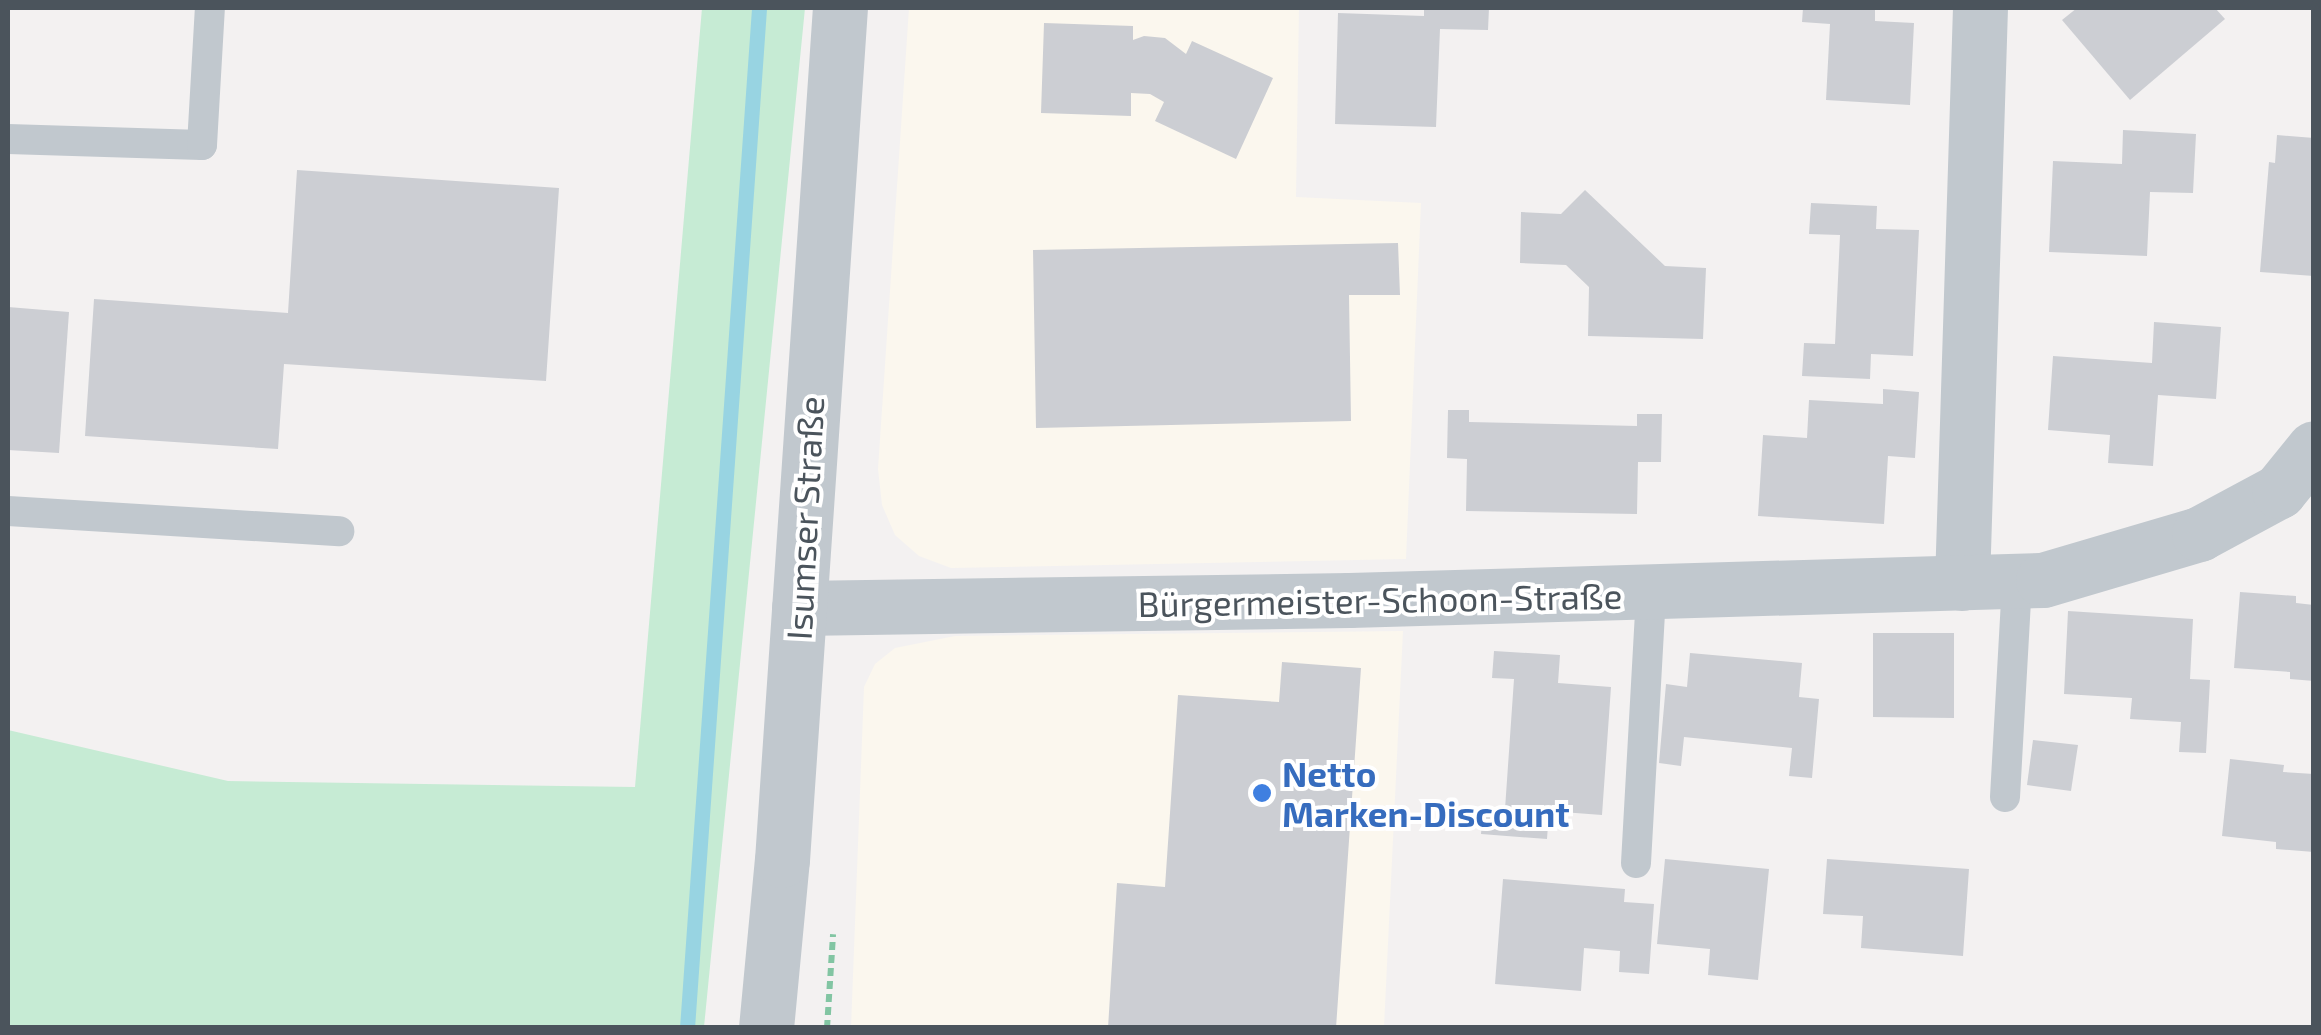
<!DOCTYPE html>
<meta charset="utf-8">
<style>
body{margin:0}
#map{position:relative;width:2321px;height:1035px;overflow:hidden;background:#f3f1f1;font-family:"Exo 2",sans-serif}
div>[style]{position:absolute}
.commercial>*{inset:0;background:#fbf7ee}
.green>*{inset:0;background:#c6ebd4}
.stream>*{height:15px;margin:-7.5px;padding:0 7.5px;transform-origin:7.5px;border-radius:7.5px;background:#98d4e2}
.building>*{inset:0;background:#ccced3}
.path>*{height:6px;margin-top:-3px;transform-origin:0;background:repeating-linear-gradient(90deg,#82c5a3 0 8px,transparent 0 13px)}
.service>*{height:30px;margin:-15px;padding:0 15px;transform-origin:15px;border-radius:15px;background:#c1c8ce}
.minor>*{height:55px;margin:-27.5px;padding:0 27.5px;transform-origin:27.5px;border-radius:27.5px;background:#c1c8ce}
.tertiary>*{height:55px;margin:-27.5px;padding:0 27.5px;transform-origin:27.5px;border-radius:27.5px;background:#c1c8ce}
.dots>*{width:28px;height:28px;translate:-50% -50%;box-sizing:border-box;border:5px solid #fff;border-radius:50%}
span{translate:-50% -50%;white-space:nowrap;text-align:center;line-height:1.15;-webkit-text-stroke:8px #fff;paint-order:stroke}
.street-label{font-size:35px;color:#4b545c}
.shop-label{font-size:35px;color:#366cbe;font-weight:700}
.left{translate:0 -50%;text-align:left}
.frame{position:absolute;inset:0;border:10px solid #4b545c;pointer-events:none}
</style>
<div id="map">
<div class="commercial">
<i style="clip-path:polygon(909px 8px,1299px 8px,1296px 197px,1421px 203px,1406px 559px,951px 568px,919px 556px,895px 535px,882px 505px,878px 469px)"></i>
<i style="clip-path:polygon(1403px 631px,1384px 1027px,851px 1028px,864px 687px,875px 664px,895px 648px,955px 636px)"></i>
</div>
<div class="green">
<i style="clip-path:polygon(702px 8px,805px 8px,704px 1027px,8px 1027px,8px 730px,228px 781px,635px 787px)"></i>
</div>
<div class="stream">
<i style="left:687px;top:1028px;width:1023px;rotate:-85.96deg"></i>
</div>
<div class="building">
<i style="clip-path:polygon(1424px 8px,1489px 8px,1488px 30px,1440px 29px,1436px 127px,1335px 124px,1338px 13px,1424px 16px)"></i>
<i style="clip-path:polygon(1803px 8px,1875px 8px,1875px 21px,1914px 23px,1910px 105px,1826px 100px,1830px 24px,1802px 22px)"></i>
<i style="clip-path:polygon(2077px 8px,2215px 8px,2225px 19px,2130px 100px,2062px 20px)"></i>
<i style="clip-path:polygon(1044px 23px,1133px 26px,1133px 40px,1144px 36px,1165px 38px,1186px 54px,1192px 41px,1273px 78px,1236px 159px,1155px 121px,1164px 102px,1150px 94px,1131px 93px,1131px 116px,1041px 113px)"></i>
<i style="clip-path:polygon(2123px 130px,2196px 134px,2193px 193px,2150px 192px,2147px 256px,2049px 252px,2053px 161px,2122px 164px)"></i>
<i style="clip-path:polygon(2277px 135px,2314px 138px,2314px 276px,2260px 272px,2269px 162px,2275px 163px)"></i>
<i style="clip-path:polygon(297px 170px,559px 188px,546px 381px,284px 364px,278px 449px,85px 436px,94px 299px,288px 313px)"></i>
<i style="clip-path:polygon(1585px 190px,1665px 266px,1706px 268px,1703px 339px,1588px 336px,1589px 287px,1566px 265px,1520px 263px,1521px 212px,1561px 214px)"></i>
<i style="clip-path:polygon(1811px 203px,1877px 206px,1876px 229px,1919px 230px,1913px 356px,1871px 354px,1870px 379px,1802px 376px,1804px 343px,1835px 344px,1840px 235px,1809px 234px)"></i>
<i style="clip-path:polygon(1398px 243px,1400px 295px,1349px 295px,1351px 421px,1036px 428px,1033px 250px)"></i>
<i style="clip-path:polygon(8px 307px,69px 312px,59px 453px,8px 450px)"></i>
<i style="clip-path:polygon(2154px 322px,2221px 327px,2216px 399px,2158px 395px,2153px 466px,2108px 463px,2110px 435px,2048px 430px,2053px 356px,2152px 363px)"></i>
<i style="clip-path:polygon(1883px 389px,1919px 392px,1915px 458px,1888px 456px,1884px 524px,1758px 516px,1763px 435px,1807px 438px,1809px 400px,1883px 404px)"></i>
<i style="clip-path:polygon(1448px 410px,1469px 410px,1469px 422px,1637px 426px,1637px 414px,1662px 414px,1661px 462px,1638px 462px,1637px 514px,1466px 511px,1467px 459px,1447px 458px)"></i>
<i style="clip-path:polygon(2240px 592px,2296px 596px,2296px 603px,2314px 605px,2314px 681px,2290px 679px,2290px 672px,2234px 668px)"></i>
<i style="clip-path:polygon(2068px 611px,2193px 619px,2190px 679px,2210px 680px,2206px 753px,2179px 752px,2181px 722px,2130px 719px,2132px 698px,2064px 694px)"></i>
<i style="clip-path:polygon(1873px 633px,1954px 633px,1954px 718px,1873px 717px)"></i>
<i style="clip-path:polygon(1494px 651px,1560px 655px,1558px 683px,1611px 687px,1602px 815px,1549px 811px,1547px 839px,1481px 834px,1483px 807px,1505px 809px,1514px 679px,1492px 678px)"></i>
<i style="clip-path:polygon(1690px 653px,1802px 663px,1799px 697px,1819px 699px,1812px 778px,1789px 776px,1792px 748px,1684px 737px,1681px 766px,1659px 763px,1666px 684px,1687px 687px)"></i>
<i style="clip-path:polygon(1282px 662px,1361px 668px,1336px 1028px,1108px 1028px,1117px 883px,1165px 887px,1178px 695px,1279px 702px)"></i>
<i style="clip-path:polygon(2033px 740px,2078px 745px,2071px 791px,2027px 785px)"></i>
<i style="clip-path:polygon(2230px 759px,2284px 765px,2283px 772px,2314px 774px,2314px 852px,2276px 849px,2276px 842px,2222px 836px)"></i>
<i style="clip-path:polygon(1665px 859px,1769px 869px,1758px 980px,1708px 975px,1710px 949px,1657px 944px)"></i>
<i style="clip-path:polygon(1827px 859px,1969px 869px,1963px 956px,1861px 948px,1863px 916px,1823px 914px)"></i>
<i style="clip-path:polygon(1503px 879px,1625px 889px,1624px 902px,1654px 904px,1649px 974px,1619px 972px,1620px 951px,1584px 948px,1581px 991px,1495px 984px)"></i>
</div>
<div class="path">
<i style="left:827px;top:1028px;width:94px;rotate:-86.3deg"></i>
</div>
<div class="service">
<i style="left:8px;top:139px;width:194px;rotate:1.8deg"></i>
<i style="left:202px;top:145px;width:137px;rotate:-86.7deg"></i>
<i style="left:8px;top:511px;width:332px;rotate:3.5deg"></i>
<i style="left:2005px;top:797px;width:216px;rotate:-86.8deg"></i>
<i style="left:1636px;top:863px;width:271px;rotate:-86.8deg"></i>
</div>
<div class="minor">
<i style="left:1962px;top:583px;width:575px;rotate:-88.21deg"></i>
<i style="left:799px;top:608px;width:550px;rotate:-0.83deg"></i>
<i style="left:1349px;top:600px;width:694px;rotate:-1.65deg"></i>
<i style="left:2043px;top:580px;width:163px;rotate:-16.4deg"></i>
<i style="left:2199px;top:534px;width:91px;rotate:-28.3deg"></i>
<i style="left:2279px;top:491px;width:55px;rotate:-50.9deg"></i>
</div>
<div class="tertiary">
<i style="left:766px;top:1028px;width:169px;rotate:-84.6deg"></i>
<i style="left:782px;top:860px;width:854px;rotate:-86.11deg"></i>
</div>
<div class="dots">
<i style="left:1262px;top:793px;background:#3f7fe0"></i>
</div>
<div class="street-label">
<span style="left:804px;top:518px;rotate:-87deg">Isumser Straße</span>
<span style="left:1380px;top:599px;rotate:-1deg">Bürgermeister-Schoon-Straße</span>
</div>
<div class="shop-label">
<span class="left" style="left:1282px;top:793px">Netto<br>Marken-Discount</span>
</div>
<div class="frame"></div>
</div>
